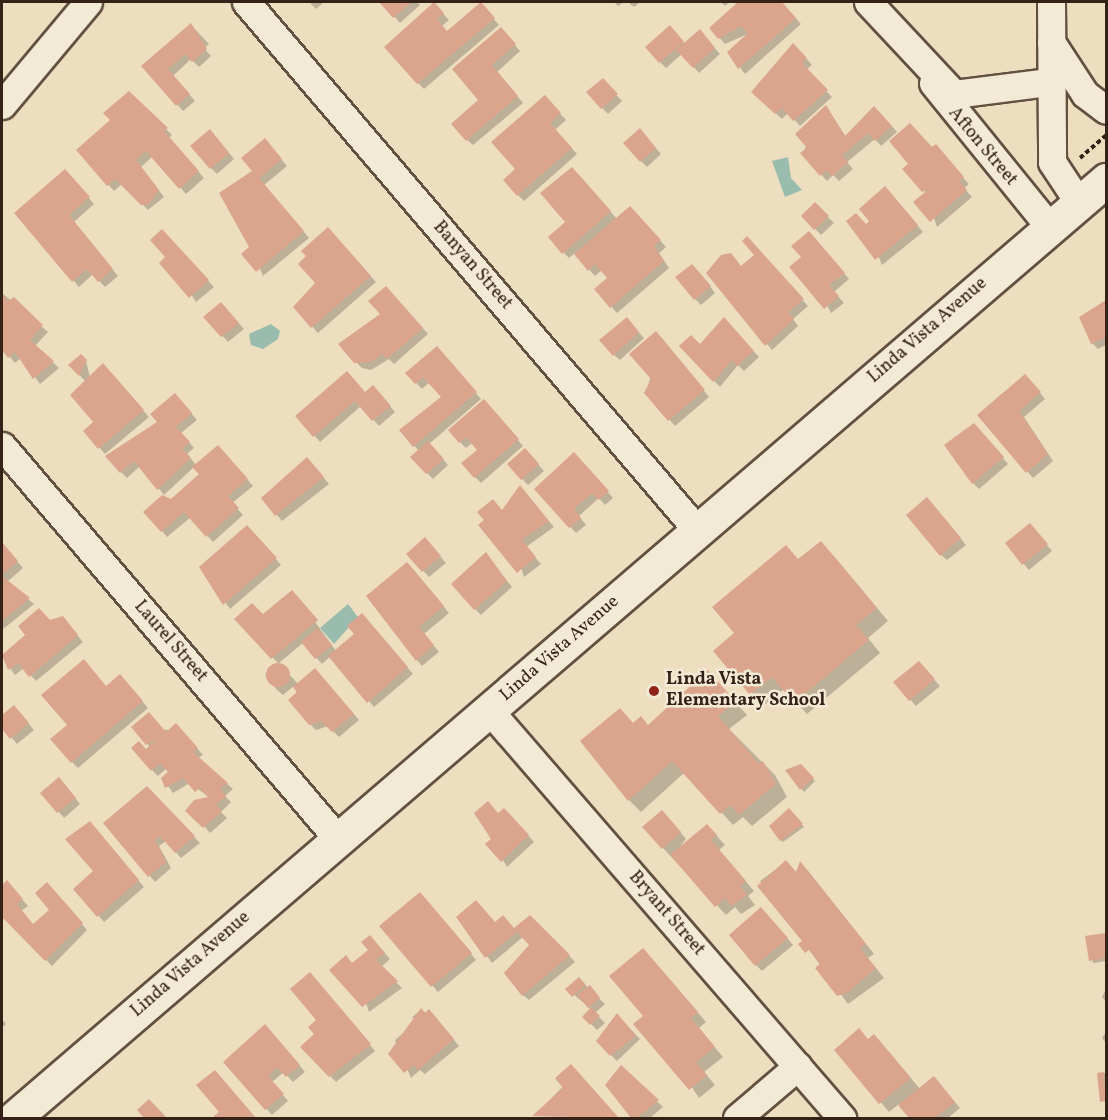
<!DOCTYPE html>
<style>
body{margin:0}
#map{position:relative;width:1108px;height:1120px;overflow:hidden;background:#ecdebf;font-family:Vollkorn,serif}
div>[style]{position:absolute}
.water>*{inset:0;background:#99bcae}
.shadow>*{inset:0;background:#0003}
.building>*{inset:0;background:#dba48d}
.round{border-radius:50%}
.path>*{height:4px;margin-top:-2px;transform-origin:0;background:repeating-linear-gradient(90deg,#342117 0 4.5px,transparent 0 7.5px)}
.roads{filter:drop-shadow(2px 0 #625041) drop-shadow(-2px 0 #625041) drop-shadow(0 2px #625041) drop-shadow(0 -2px #625041)}
.street>*{height:27px;margin:-13.5px;padding:0 13.5px;transform-origin:13.5px;border-radius:13.5px;background:#f3ead5}
.secondary>*{height:33px;margin:-16.5px;padding:0 16.5px;transform-origin:16.5px;border-radius:16.5px;background:#f3ead5}
.dots>*{width:16px;height:16px;translate:-50% -50%;box-sizing:border-box;border:3px solid #f3ead5;border-radius:50%}
span{translate:-50% -50%;white-space:nowrap;text-align:center;line-height:1.15;-webkit-text-stroke:5px #f3ead5;paint-order:stroke}
.street-label{font-size:18px;color:#342117}
.poi-label{font-size:18px;color:#342117;font-weight:700}
.left{translate:0 -50%;text-align:left}
.frame{position:absolute;inset:0;border:3px solid #342117;pointer-events:none}
</style>
<div id="map">
<div class="water">
<i style="clip-path:polygon(788px 157px,791px 178px,802px 190px,785px 197px,772px 161px)"></i>
<i style="clip-path:polygon(271px 324px,280px 331px,278px 339px,263px 349px,251px 345px,249px 334px)"></i>
<i style="clip-path:polygon(348px 604px,358px 617px,334px 644px,320px 628px)"></i>
</div>
<div class="shadow">
<i style="clip-path:polygon(309px 2px,324px 2px,316px 9px)"></i>
<i style="clip-path:polygon(381px 2px,417px 2px,420px 5px,400px 23px)"></i>
<i style="clip-path:polygon(614px 2px,624px 2px,618px 6px)"></i>
<i style="clip-path:polygon(628px 2px,641px 2px,634px 7px)"></i>
<i style="clip-path:polygon(721px 2px,730px 2px,725px 6px)"></i>
<i style="clip-path:polygon(741px 2px,781px 2px,801px 24px,745px 74px,729px 53px,750px 33px,725px 44px,711px 28px)"></i>
<i style="clip-path:polygon(434px 4px,449px 20px,442px 26px,448px 33px,486px 10px,499px 25px,424px 89px,418px 83px)"></i>
<i style="clip-path:polygon(191px 25px,209px 44px,204px 48px,211px 56px,199px 67px,191px 59px,173px 76px,195px 101px,183px 111px,143px 66px)"></i>
<i style="clip-path:polygon(501px 29px,520px 51px,497px 72px,523px 103px,473px 145px,467px 140px)"></i>
<i style="clip-path:polygon(675px 33px,685px 44px,705px 37px,720px 54px,699px 73px,682px 54px,666px 68px,660px 62px)"></i>
<i style="clip-path:polygon(799px 50px,812px 65px,806px 70px,832px 97px,800px 126px,788px 113px,782px 119px,759px 98px)"></i>
<i style="clip-path:polygon(608px 86px,622px 101px,608px 114px,588px 93px)"></i>
<i style="clip-path:polygon(129px 93px,172px 135px,169px 138px,204px 178px,186px 194px,153px 156px,141px 167px,164px 197px,148px 210px,122px 184px,114px 191px,78px 150px,112px 121px)"></i>
<i style="clip-path:polygon(550px 103px,566px 120px,555px 130px,577px 154px,524px 201px,518px 195px,517px 170px)"></i>
<i style="clip-path:polygon(826px 107px,846px 137px,880px 113px,897px 132px,881px 146px,875px 139px,847px 162px,853px 169px,839px 181px,833px 175px,827px 181px,802px 154px)"></i>
<i style="clip-path:polygon(910px 125px,969px 184px,964px 188px,972px 197px,937px 227px,926px 193px,904px 169px,910px 164px)"></i>
<i style="clip-path:polygon(645px 136px,661px 154px,647px 167px,641px 161px)"></i>
<i style="clip-path:polygon(216px 137px,234px 159px,217px 174px,211px 168px)"></i>
<i style="clip-path:polygon(270px 146px,287px 166px,264px 185px,309px 238px,263px 276px,251px 247px,254px 171px)"></i>
<i style="clip-path:polygon(578px 174px,617px 219px,636px 214px,666px 247px,659px 253px,669px 268px,617px 313px,596px 289px,609px 278px,602px 270px,595px 276px,575px 253px,569px 258px,564px 253px)"></i>
<i style="clip-path:polygon(71px 177px,94px 204px,74px 222px,118px 276px,105px 287px,93px 274px,79px 287px,17px 213px)"></i>
<i style="clip-path:polygon(891px 194px,923px 232px,882px 265px,866px 226px)"></i>
<i style="clip-path:polygon(815px 204px,834px 223px,821px 235px,803px 216px)"></i>
<i style="clip-path:polygon(334px 235px,376px 282px,318px 333px,295px 307px,317px 283px,309px 256px)"></i>
<i style="clip-path:polygon(168px 237px,214px 287px,196px 302px,167px 257px)"></i>
<i style="clip-path:polygon(815px 239px,849px 279px,834px 292px,844px 303px,831px 313px,803px 257px)"></i>
<i style="clip-path:polygon(753px 244px,808px 306px,793px 319px,798px 326px,772px 350px,708px 273px,742px 267px,756px 255px)"></i>
<i style="clip-path:polygon(698px 271px,715px 293px,701px 305px,695px 299px)"></i>
<i style="clip-path:polygon(2px 293px,48px 332px,35px 346px,59px 368px,40px 384px,21px 358px,15px 363px,2px 348px)"></i>
<i style="clip-path:polygon(392px 294px,428px 334px,394px 364px,389px 359px,371px 370px,362px 368px,356px 362px)"></i>
<i style="clip-path:polygon(1106px 304px,1106px 345px,1098px 349px,1092px 343px,1097px 306px)"></i>
<i style="clip-path:polygon(227px 310px,244px 329px,228px 342px,205px 317px)"></i>
<i style="clip-path:polygon(632px 325px,644px 338px,620px 360px,614px 355px)"></i>
<i style="clip-path:polygon(729px 325px,759px 357px,744px 371px,738px 365px,720px 387px,681px 346px,700px 346px)"></i>
<i style="clip-path:polygon(661px 339px,709px 397px,675px 426px,646px 393px)"></i>
<i style="clip-path:polygon(442px 354px,481px 399px,429px 444px,448px 465px,433px 479px,412px 457px,419px 451px,401px 431px,443px 398px,430px 382px,422px 389px,407px 373px)"></i>
<i style="clip-path:polygon(86px 361px,90px 377px,109px 371px,149px 417px,105px 454px,85px 431px,95px 422px,86px 382px,70px 365px)"></i>
<i style="clip-path:polygon(1031px 382px,1045px 399px,1024px 417px,1053px 461px,1033px 478px,979px 416px)"></i>
<i style="clip-path:polygon(379px 393px,395px 412px,379px 426px,361px 406px,320px 442px,297px 416px)"></i>
<i style="clip-path:polygon(181px 401px,197px 420px,181px 433px,194px 448px,187px 454px,196px 465px,224px 453px,253px 486px,232px 503px,243px 515px,213px 542px,191px 517px,167px 537px,162px 531px,171px 500px,201px 475px,194px 467px,164px 495px,140px 466px,127px 478px,121px 472px)"></i>
<i style="clip-path:polygon(490px 407px,523px 446px,481px 483px,475px 477px,479px 450px,472px 443px,466px 448px,460px 442px)"></i>
<i style="clip-path:polygon(979px 431px,1008px 464px,979px 489px,973px 483px)"></i>
<i style="clip-path:polygon(531px 456px,544px 471px,528px 485px,522px 479px)"></i>
<i style="clip-path:polygon(580px 460px,613px 498px,605px 505px,599px 498px,579px 516px,586px 525px,576px 533px,536px 489px)"></i>
<i style="clip-path:polygon(313px 465px,329px 484px,282px 521px,263px 498px)"></i>
<i style="clip-path:polygon(525px 493px,554px 527px,526px 547px,541px 564px,524px 577px,503px 511px)"></i>
<i style="clip-path:polygon(933px 505px,966px 545px,947px 560px,941px 555px)"></i>
<i style="clip-path:polygon(1035px 531px,1052px 551px,1029px 570px,1007px 544px)"></i>
<i style="clip-path:polygon(253px 533px,281px 565px,230px 609px,201px 567px)"></i>
<i style="clip-path:polygon(2px 544px,23px 568px,7px 582px,34px 604px,2px 630px)"></i>
<i style="clip-path:polygon(430px 545px,446px 563px,429px 577px,408px 554px)"></i>
<i style="clip-path:polygon(486px 555px,512px 587px,481px 615px,475px 609px)"></i>
<i style="clip-path:polygon(833px 555px,888px 621px,868px 638px,880px 653px,807px 714px,784px 689px,763px 706px,751px 694px,736px 633px,799px 561px)"></i>
<i style="clip-path:polygon(413px 569px,449px 613px,424px 634px,439px 652px,422px 666px,417px 660px)"></i>
<i style="clip-path:polygon(298px 598px,336px 651px,368px 621px,413px 674px,374px 707px,331px 656px,322px 664px,303px 643px,279px 663px,298px 684px,321px 676px,359px 720px,339px 737px,328px 726px,316px 730px,310px 724px,294px 686px,283px 695px,277px 690px,265px 675px,278px 663px,236px 619px,263px 616px)"></i>
<i style="clip-path:polygon(50px 622px,68px 624px,83px 642px,36px 681px,24px 668px,15px 675px,2px 657px)"></i>
<i style="clip-path:polygon(924px 669px,940px 686px,916px 706px,895px 683px)"></i>
<i style="clip-path:polygon(708px 672px,747px 715px,729px 729px,775px 775px,787px 797px,752px 826px,743px 817px,733px 825px,685px 772px,641px 812px,629px 800px,634px 724px,649px 727px)"></i>
<i style="clip-path:polygon(126px 682px,148px 708px,78px 768px,72px 762px,69px 726px,107px 688px)"></i>
<i style="clip-path:polygon(14px 707px,34px 730px,17px 744px,2px 726px,2px 717px)"></i>
<i style="clip-path:polygon(133px 727px,182px 731px,203px 755px,198px 758px,233px 789px,225px 796px,231px 802px,221px 812px,227px 818px,210px 833px,188px 807px,210px 798px,190px 783px,173px 793px,163px 779px,171px 772px,167px 768px,158px 776px,152px 770px,146px 751px,150px 747px)"></i>
<i style="clip-path:polygon(800px 766px,815px 781px,804px 792px,787px 771px)"></i>
<i style="clip-path:polygon(64px 785px,80px 804px,64px 818px,42px 793px)"></i>
<i style="clip-path:polygon(147px 788px,200px 843px,181px 858px,166px 841px,159px 846px,171px 868px,155px 882px,150px 876px)"></i>
<i style="clip-path:polygon(789px 810px,804px 827px,783px 842px,781px 840px)"></i>
<i style="clip-path:polygon(476px 813px,510px 815px,534px 842px,507px 867px)"></i>
<i style="clip-path:polygon(668px 818px,686px 839px,676px 852px,716px 835px,725px 845px,719px 850px,754px 891px,748px 896px,755px 905px,741px 914px,735px 907px,726px 915px,663px 848px)"></i>
<i style="clip-path:polygon(96px 829px,144px 887px,104px 922px,75px 889px,95px 872px)"></i>
<i style="clip-path:polygon(786px 862px,797px 873px,801px 864px,809px 872px,874px 954px,868px 958px,884px 978px,848px 1004px,760px 881px)"></i>
<i style="clip-path:polygon(7px 882px,28px 906px,21px 911px,33px 925px,51px 910px,53px 890px,87px 930px,52px 966px,2px 914px,2px 887px)"></i>
<i style="clip-path:polygon(426px 900px,476px 960px,438px 992px,381px 926px)"></i>
<i style="clip-path:polygon(767px 915px,793px 945px,762px 971px,756px 965px)"></i>
<i style="clip-path:polygon(458px 917px,553px 938px,575px 962px,529px 1000px,523px 995px,530px 945px,523px 937px,492px 963px)"></i>
<i style="clip-path:polygon(1106px 934px,1106px 961px,1093px 963px,1087px 938px)"></i>
<i style="clip-path:polygon(376px 943px,390px 959px,381px 967px,402px 988px,369px 1012px,353px 965px)"></i>
<i style="clip-path:polygon(652px 959px,706px 1022px,699px 1028px,723px 1057px,704px 1072px,715px 1085px,699px 1098px,645px 1016px)"></i>
<i style="clip-path:polygon(579px 979px,605px 1004px,595px 1013px,605px 1023px,597px 1030px,584px 1017px,591px 1009px,567px 989px)"></i>
<i style="clip-path:polygon(316px 980px,375px 1051px,336px 1082px,302px 1047px,316px 1034px)"></i>
<i style="clip-path:polygon(1106px 989px,1106px 1002px,1102px 997px)"></i>
<i style="clip-path:polygon(421px 1010px,435px 1017px,459px 1046px,425px 1074px,420px 1070px,411px 1078px,395px 1040px,416px 1022px,412px 1017px)"></i>
<i style="clip-path:polygon(617px 1015px,640px 1039px,617px 1061px,597px 1041px)"></i>
<i style="clip-path:polygon(2px 1019px,6px 1024px,2px 1028px)"></i>
<i style="clip-path:polygon(271px 1032px,305px 1072px,293px 1082px,284px 1072px,272px 1082px,288px 1101px,272px 1115px,225px 1062px)"></i>
<i style="clip-path:polygon(1106px 1032px,1106px 1043px,1102px 1038px)"></i>
<i style="clip-path:polygon(869px 1040px,883px 1045px,920px 1089px,939px 1084px,960px 1108px,948px 1118px,911px 1118px,899px 1104px,889px 1112px,836px 1050px)"></i>
<i style="clip-path:polygon(622px 1067px,663px 1107px,650px 1118px,633px 1118px,606px 1085px)"></i>
<i style="clip-path:polygon(577px 1072px,617px 1118px,534px 1116px)"></i>
<i style="clip-path:polygon(1106px 1073px,1106px 1106px,1098px 1074px)"></i>
<i style="clip-path:polygon(220px 1077px,255px 1118px,214px 1118px,221px 1112px)"></i>
</div>
<div class="building">
<i style="clip-path:polygon(379px 2px,412px 2px,393px 18px)"></i>
<i style="clip-path:polygon(434px 2px,444px 13px,437px 19px,447px 31px,481px 2px,495px 18px,417px 84px,384px 47px)"></i>
<i style="clip-path:polygon(738px 2px,782px 2px,796px 18px,738px 69px,727px 52px,748px 33px,741px 26px,718px 39px,709px 28px)"></i>
<i style="clip-path:polygon(191px 23px,207px 49px,192px 62px,185px 54px,168px 69px,190px 94px,176px 106px,141px 66px)"></i>
<i style="clip-path:polygon(670px 25px,684px 42px,659px 63px,645px 47px)"></i>
<i style="clip-path:polygon(501px 27px,516px 44px,492px 65px,518px 96px,466px 141px,451px 124px,478px 100px,452px 69px)"></i>
<i style="clip-path:polygon(700px 29px,715px 48px,693px 68px,676px 50px)"></i>
<i style="clip-path:polygon(793px 43px,807px 58px,802px 63px,828px 90px,793px 121px,782px 108px,775px 114px,751px 92px)"></i>
<i style="clip-path:polygon(603px 78px,618px 94px,601px 109px,586px 92px)"></i>
<i style="clip-path:polygon(129px 91px,168px 128px,164px 131px,199px 171px,179px 189px,146px 151px,136px 160px,159px 190px,148px 205px,141px 205px,115px 179px,107px 186px,76px 150px,110px 120px,103px 113px)"></i>
<i style="clip-path:polygon(545px 95px,561px 113px,550px 123px,572px 148px,517px 196px,503px 180px,515px 169px,491px 142px)"></i>
<i style="clip-path:polygon(826px 105px,845px 136px,874px 106px,892px 126px,875px 141px,868px 133px,852px 147px,842px 155px,848px 162px,832px 176px,826px 170px,820px 176px,800px 153px,807px 148px,795px 134px)"></i>
<i style="clip-path:polygon(910px 123px,932px 147px,936px 144px,964px 177px,959px 181px,967px 190px,930px 222px,913px 202px,929px 189px,922px 192px,902px 169px,908px 164px,889px 141px)"></i>
<i style="clip-path:polygon(640px 128px,656px 148px,640px 162px,623px 143px)"></i>
<i style="clip-path:polygon(210px 129px,229px 153px,210px 169px,190px 146px)"></i>
<i style="clip-path:polygon(265px 138px,282px 159px,259px 178px,304px 231px,256px 272px,241px 254px,249px 247px,219px 193px,252px 171px,241px 158px)"></i>
<i style="clip-path:polygon(572px 167px,611px 211px,562px 254px,548px 237px,565px 222px,540px 193px)"></i>
<i style="clip-path:polygon(65px 169px,90px 197px,69px 215px,113px 269px,98px 282px,87px 269px,72px 282px,14px 213px)"></i>
<i style="clip-path:polygon(885px 186px,918px 225px,875px 260px,846px 221px,856px 213px,866px 224px,869px 221px,859px 209px)"></i>
<i style="clip-path:polygon(815px 202px,829px 216px,814px 230px,801px 216px)"></i>
<i style="clip-path:polygon(630px 206px,661px 240px,654px 246px,664px 261px,610px 308px,594px 289px,607px 278px,595px 264px,588px 271px,574px 254px)"></i>
<i style="clip-path:polygon(328px 227px,371px 276px,311px 328px,293px 307px,315px 283px,298px 264px,306px 256px,301px 251px)"></i>
<i style="clip-path:polygon(162px 229px,209px 280px,189px 298px,159px 263px,165px 257px,150px 240px)"></i>
<i style="clip-path:polygon(809px 231px,845px 273px,829px 285px,839px 296px,824px 309px,789px 267px,801px 257px,791px 246px)"></i>
<i style="clip-path:polygon(747px 236px,804px 299px,788px 312px,794px 319px,765px 346px,706px 273px,721px 255px,731px 253px,741px 266px,754px 255px,742px 241px)"></i>
<i style="clip-path:polygon(692px 264px,711px 286px,694px 300px,675px 277px)"></i>
<i style="clip-path:polygon(386px 286px,423px 328px,387px 359px,382px 354px,372px 362px,354px 363px,338px 344px,380px 314px,368px 301px)"></i>
<i style="clip-path:polygon(2px 293px,8px 301px,14px 297px,43px 325px,30px 340px,54px 361px,33px 379px,15px 352px,8px 358px,2px 350px)"></i>
<i style="clip-path:polygon(1106px 300px,1106px 337px,1091px 344px,1079px 317px)"></i>
<i style="clip-path:polygon(221px 302px,239px 323px,221px 337px,203px 317px)"></i>
<i style="clip-path:polygon(627px 317px,639px 332px,613px 356px,599px 340px)"></i>
<i style="clip-path:polygon(724px 317px,754px 351px,737px 366px,732px 360px,713px 382px,679px 346px,691px 335px,700px 344px)"></i>
<i style="clip-path:polygon(656px 331px,705px 390px,668px 421px,644px 393px,651px 379px,629px 354px)"></i>
<i style="clip-path:polygon(437px 346px,477px 392px,413px 447px,399px 430px,441px 397px,423px 377px,415px 384px,405px 373px)"></i>
<i style="clip-path:polygon(81px 354px,87px 360px,79px 376px,68px 365px)"></i>
<i style="clip-path:polygon(103px 363px,144px 410px,98px 449px,83px 431px,93px 422px,70px 395px)"></i>
<i style="clip-path:polygon(347px 371px,365px 392px,373px 385px,391px 406px,372px 421px,355px 401px,313px 437px,295px 416px)"></i>
<i style="clip-path:polygon(1025px 374px,1041px 392px,1019px 411px,1048px 454px,1026px 473px,977px 415px)"></i>
<i style="clip-path:polygon(175px 393px,192px 413px,176px 427px,190px 442px,182px 448px,191px 458px,157px 490px,134px 461px,120px 473px,105px 456px,157px 422px,150px 414px)"></i>
<i style="clip-path:polygon(484px 399px,519px 439px,474px 478px,461px 463px,477px 450px,466px 437px,459px 443px,448px 430px)"></i>
<i style="clip-path:polygon(974px 423px,1004px 457px,972px 484px,944px 445px)"></i>
<i style="clip-path:polygon(428px 441px,444px 459px,426px 474px,410px 457px)"></i>
<i style="clip-path:polygon(218px 445px,248px 479px,228px 496px,239px 508px,206px 537px,184px 512px,161px 532px,143px 512px,162px 495px,171px 499px,199px 474px,192px 467px)"></i>
<i style="clip-path:polygon(525px 448px,539px 464px,521px 480px,507px 464px)"></i>
<i style="clip-path:polygon(574px 452px,609px 491px,599px 500px,592px 493px,574px 509px,581px 518px,569px 528px,534px 489px)"></i>
<i style="clip-path:polygon(307px 457px,324px 477px,275px 516px,261px 498px)"></i>
<i style="clip-path:polygon(520px 485px,549px 521px,522px 540px,536px 557px,517px 573px,478px 525px,484px 520px,477px 512px,493px 499px,502px 510px)"></i>
<i style="clip-path:polygon(927px 497px,961px 538px,940px 556px,906px 515px)"></i>
<i style="clip-path:polygon(1030px 523px,1048px 544px,1022px 565px,1005px 543px)"></i>
<i style="clip-path:polygon(247px 525px,277px 558px,223px 605px,199px 567px)"></i>
<i style="clip-path:polygon(425px 537px,441px 556px,422px 572px,406px 554px)"></i>
<i style="clip-path:polygon(821px 541px,877px 608px,856px 625px,869px 640px,794px 703px,772px 677px,750px 695px,713px 651px,734px 633px,712px 607px,786px 545px,798px 559px)"></i>
<i style="clip-path:polygon(2px 542px,18px 561px,2px 575px)"></i>
<i style="clip-path:polygon(486px 552px,507px 581px,474px 610px,451px 584px)"></i>
<i style="clip-path:polygon(407px 562px,444px 606px,419px 627px,434px 645px,416px 661px,366px 596px)"></i>
<i style="clip-path:polygon(2px 576px,30px 598px,2px 621px)"></i>
<i style="clip-path:polygon(292px 590px,318px 620px,271px 659px,234px 619px,252px 603px,263px 614px)"></i>
<i style="clip-path:polygon(39px 608px,50px 620px,63px 616px,78px 635px,29px 677px,18px 663px,8px 670px,2px 655px,25px 635px,18px 626px)"></i>
<i style="clip-path:polygon(362px 613px,408px 667px,367px 703px,328px 656px,354px 634px,347px 626px)"></i>
<i style="clip-path:polygon(317px 628px,332px 645px,315px 659px,301px 642px)"></i>
<i style="clip-path:polygon(84px 659px,106px 686px,120px 674px,143px 701px,71px 763px,50px 739px,67px 725px,41px 695px)"></i>
<i style="clip-path:polygon(919px 661px,935px 679px,909px 701px,893px 682px)"></i>
<i class="round" style="left:266px;top:663px;width:24px;height:24px"></i>
<i style="clip-path:polygon(315px 668px,354px 714px,332px 732px,321px 721px,309px 725px,288px 700px,297px 692px,293px 687px)"></i>
<i style="clip-path:polygon(708px 670px,736px 702px,718px 716px,759px 764px,763px 761px,776px 784px,739px 815px,730px 805px,720px 814px,672px 761px,628px 801px,580px 741px,620px 708px,633px 723px,641px 716px,648px 725px)"></i>
<i style="clip-path:polygon(14px 705px,29px 723px,10px 739px,2px 729px,2px 715px)"></i>
<i style="clip-path:polygon(149px 712px,166px 732px,176px 723px,198px 748px,193px 752px,228px 783px,220px 789px,226px 796px,216px 805px,222px 811px,203px 828px,185px 811px,194px 800px,208px 797px,200px 788px,195px 792px,183px 778px,165px 788px,161px 778px,168px 772px,160px 763px,151px 771px,131px 748px,139px 741px,146px 749px,158px 738px,146px 745px,131px 727px)"></i>
<i style="clip-path:polygon(801px 764px,814px 778px,800px 790px,785px 770px)"></i>
<i style="clip-path:polygon(59px 777px,76px 798px,57px 813px,40px 793px)"></i>
<i style="clip-path:polygon(147px 786px,195px 836px,175px 853px,160px 836px,155px 840px,166px 862px,148px 877px,103px 823px)"></i>
<i style="clip-path:polygon(488px 801px,498px 813px,504px 808px,529px 835px,501px 862px,485px 844px,491px 839px,474px 813px)"></i>
<i style="clip-path:polygon(789px 808px,803px 824px,780px 841px,769px 826px)"></i>
<i style="clip-path:polygon(662px 810px,681px 832px,662px 849px,642px 827px)"></i>
<i style="clip-path:polygon(90px 821px,139px 880px,97px 917px,73px 889px,93px 871px,65px 839px)"></i>
<i style="clip-path:polygon(707px 824px,717px 835px,711px 840px,746px 881px,740px 886px,747px 895px,731px 906px,725px 898px,715px 907px,670px 855px)"></i>
<i style="clip-path:polygon(786px 860px,796px 872px,800px 861px,866px 944px,860px 949px,876px 968px,847px 993px,837px 996px,815px 968px,820px 964px,809px 950px,805px 953px,798px 944px,802px 941px,757px 886px)"></i>
<i style="clip-path:polygon(7px 880px,23px 899px,17px 904px,33px 924px,49px 910px,35px 893px,47px 882px,83px 923px,45px 961px,2px 917px,2px 885px)"></i>
<i style="clip-path:polygon(420px 892px,472px 953px,431px 987px,379px 926px)"></i>
<i style="clip-path:polygon(476px 900px,495px 922px,503px 915px,514px 928px,530px 915px,570px 955px,522px 996px,504px 973px,529px 945px,517px 932px,485px 958px,456px 917px)"></i>
<i style="clip-path:polygon(761px 907px,788px 938px,755px 966px,729px 935px)"></i>
<i style="clip-path:polygon(1106px 933px,1106px 958px,1089px 961px,1085px 936px)"></i>
<i style="clip-path:polygon(370px 935px,385px 953px,376px 960px,398px 981px,362px 1007px,329px 970px,346px 955px,352px 963px,368px 950px,361px 942px)"></i>
<i style="clip-path:polygon(643px 948px,698px 1012px,691px 1018px,715px 1047px,696px 1062px,707px 1075px,689px 1090px,633px 1024px,643px 1016px,609px 976px)"></i>
<i style="clip-path:polygon(310px 972px,371px 1044px,329px 1077px,300px 1047px,314px 1034px,308px 1027px,316px 1020px,290px 989px)"></i>
<i style="clip-path:polygon(579px 977px,586px 985px,572px 997px,565px 989px)"></i>
<i style="clip-path:polygon(590px 985px,600px 998px,588px 1008px,577px 995px)"></i>
<i style="clip-path:polygon(591px 1007px,600px 1016px,590px 1025px,582px 1017px)"></i>
<i style="clip-path:polygon(421px 1008px,425px 1013px,429px 1009px,454px 1039px,418px 1070px,414px 1065px,404px 1073px,388px 1054px)"></i>
<i style="clip-path:polygon(617px 1013px,636px 1036px,610px 1056px,596px 1041px)"></i>
<i style="clip-path:polygon(265px 1024px,300px 1065px,286px 1077px,277px 1067px,268px 1076px,284px 1094px,265px 1110px,223px 1062px)"></i>
<i style="clip-path:polygon(859px 1028px,868px 1039px,874px 1034px,911px 1078px,879px 1104px,834px 1050px)"></i>
<i style="clip-path:polygon(571px 1064px,619px 1118px,532px 1116px,563px 1088px,555px 1078px)"></i>
<i style="clip-path:polygon(621px 1065px,659px 1100px,637px 1118px,631px 1118px,605px 1085px)"></i>
<i style="clip-path:polygon(215px 1070px,256px 1118px,212px 1118px,219px 1112px,196px 1085px)"></i>
<i style="clip-path:polygon(1104px 1072px,1106px 1101px,1100px 1102px,1097px 1073px)"></i>
<i style="clip-path:polygon(934px 1076px,955px 1102px,935px 1118px,909px 1118px,898px 1105px)"></i>
<i style="clip-path:polygon(149px 1099px,167px 1118px,144px 1118px,137px 1110px)"></i>
</div>
<div class="path">
<i style="left:1080px;top:158px;width:35px;rotate:-41deg"></i>
</div>
<div class="roads">
<div class="street">
<i style="left:246px;top:2px;width:696px;rotate:49.49deg"></i>
<i style="left:868px;top:2px;width:126px;rotate:46.9deg"></i>
<i style="left:954px;top:94px;width:96px;rotate:-7.2deg"></i>
<i style="left:1051px;top:2px;width:160px;rotate:89.6deg"></i>
<i style="left:1052px;top:162px;width:49px;rotate:56.6deg"></i>
<i style="left:1051px;top:42px;width:62px;rotate:56.8deg"></i>
<i style="left:1085px;top:94px;width:26px;rotate:37deg"></i>
<i style="left:933px;top:83px;width:184px;rotate:51deg"></i>
<i style="left:2px;top:105px;width:134px;rotate:-50.1deg"></i>
<i style="left:2px;top:446px;width:517px;rotate:49.47deg"></i>
<i style="left:489px;top:710px;width:540px;rotate:49.13deg"></i>
<i style="left:737px;top:1118px;width:80px;rotate:-40.4deg"></i>
</div>
<div class="secondary">
<i style="left:14px;top:1118px;width:1440px;rotate:-40.66deg"></i>
</div>
</div>
<div class="dots">
<i style="left:654px;top:691px;background:#8f2418"></i>
</div>
<div class="street-label">
<span style="left:982px;top:147px;rotate:50deg">Afton Street</span>
<span style="left:472px;top:266px;rotate:49deg">Banyan Street</span>
<span style="left:928px;top:331px;rotate:-41deg">Linda Vista Avenue</span>
<span style="left:170px;top:642px;rotate:49deg">Laurel Street</span>
<span style="left:560px;top:649px;rotate:-41deg">Linda Vista Avenue</span>
<span style="left:666px;top:914px;rotate:49deg">Bryant Street</span>
<span style="left:191px;top:965px;rotate:-41deg">Linda Vista Avenue</span>
</div>
<div class="poi-label">
<span class="left" style="left:666px;top:691px">Linda Vista<br>Elementary School</span>
</div>
<div class="frame"></div>
</div>
